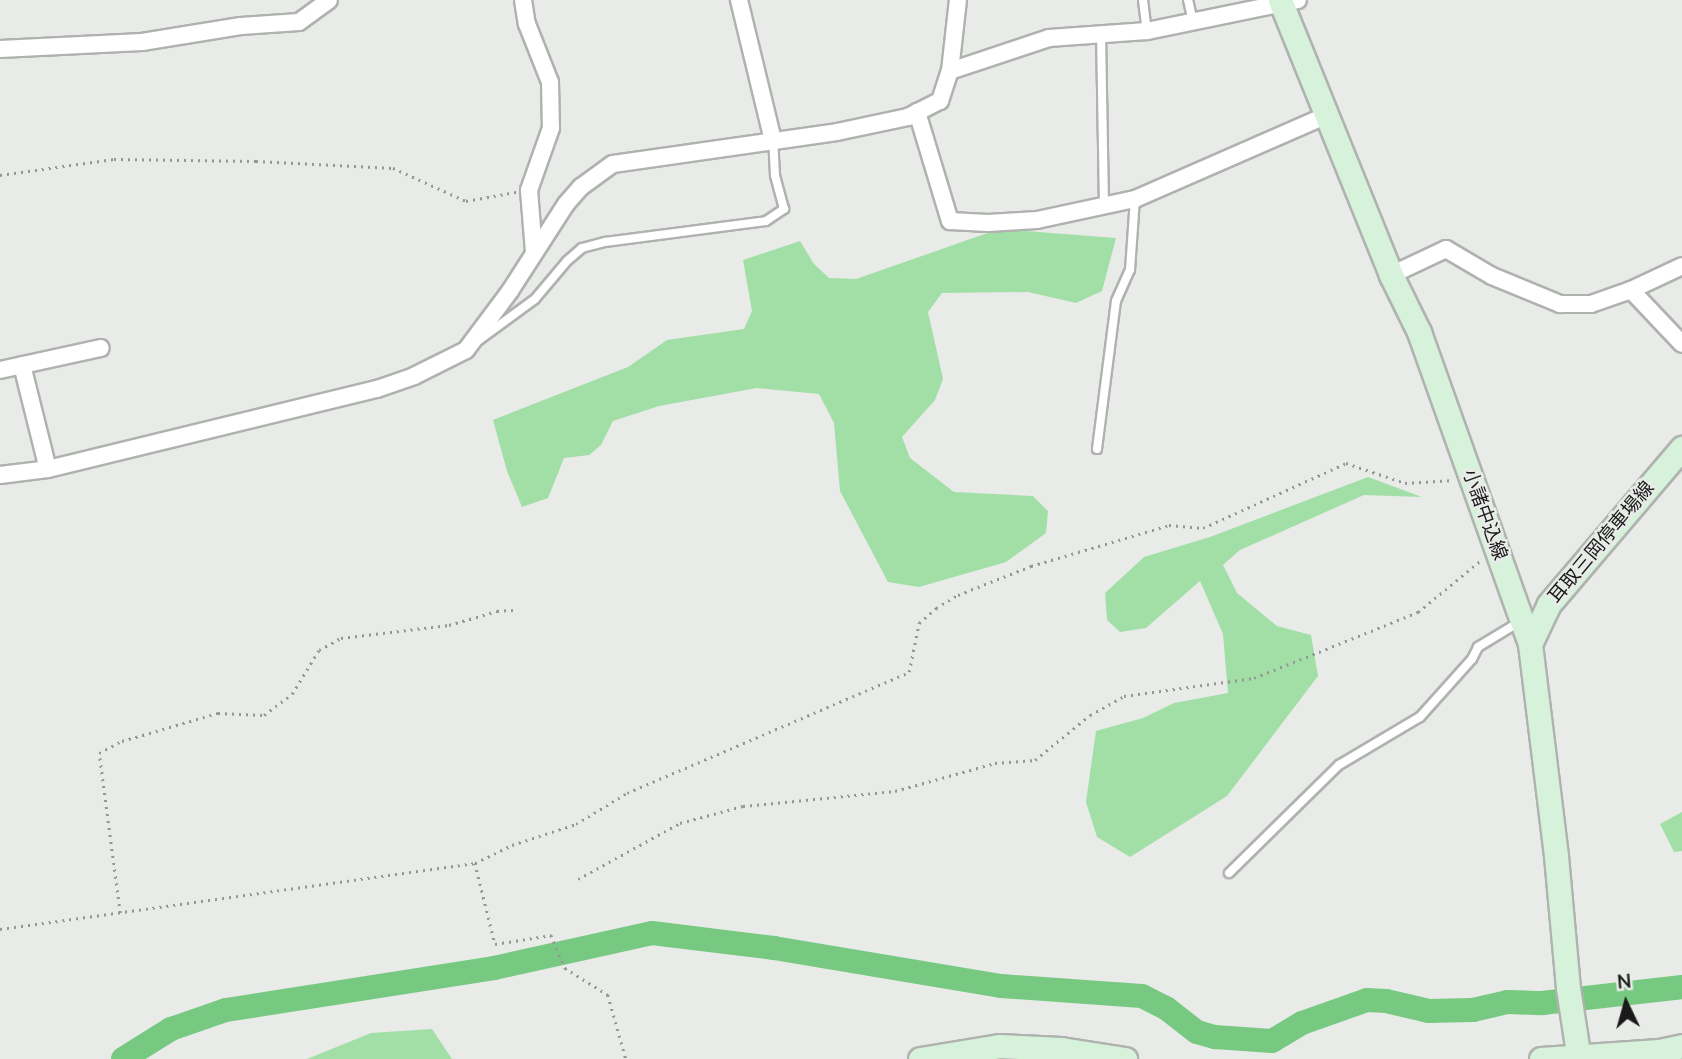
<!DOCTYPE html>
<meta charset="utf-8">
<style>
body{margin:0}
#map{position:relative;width:1682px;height:1059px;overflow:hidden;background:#e8ebe8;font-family:"Nunito Sans","Noto Sans JP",sans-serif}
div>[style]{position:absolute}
.green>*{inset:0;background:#a1dfa7}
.river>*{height:24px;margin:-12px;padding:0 12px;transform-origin:12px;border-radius:12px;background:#77c981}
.path>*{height:2.5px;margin-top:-1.25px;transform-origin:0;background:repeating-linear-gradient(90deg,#959795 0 2px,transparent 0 7px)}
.roads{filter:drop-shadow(2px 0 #b0b2b0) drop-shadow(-2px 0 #b0b2b0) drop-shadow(0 2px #b0b2b0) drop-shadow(0 -2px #b0b2b0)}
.lane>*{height:8px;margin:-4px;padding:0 4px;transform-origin:4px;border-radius:4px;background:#fff}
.street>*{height:16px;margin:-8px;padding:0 8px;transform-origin:8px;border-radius:8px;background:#fff}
.secondary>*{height:23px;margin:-11.5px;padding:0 11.5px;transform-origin:11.5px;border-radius:11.5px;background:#d6f2da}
span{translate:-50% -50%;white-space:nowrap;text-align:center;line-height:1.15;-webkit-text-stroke:5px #e8ebe8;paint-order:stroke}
.street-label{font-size:19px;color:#191a19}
.north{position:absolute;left:1591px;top:968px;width:70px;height:70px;-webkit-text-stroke:5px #e8ebe8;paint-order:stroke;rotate:355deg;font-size:19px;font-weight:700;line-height:28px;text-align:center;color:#191a19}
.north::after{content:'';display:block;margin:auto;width:24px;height:32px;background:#191a19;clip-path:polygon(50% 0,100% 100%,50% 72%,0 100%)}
</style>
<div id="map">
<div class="green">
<i style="clip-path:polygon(999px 229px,1116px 238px,1102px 291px,1076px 303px,1028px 292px,942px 293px,928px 312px,943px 379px,935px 400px,902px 437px,910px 458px,954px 492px,1033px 496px,1048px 511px,1046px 533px,1006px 562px,919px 587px,888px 582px,840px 491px,834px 423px,819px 394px,757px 388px,659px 406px,613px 421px,601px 445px,589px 455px,564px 458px,548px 498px,522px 507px,507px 471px,493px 420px,628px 367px,667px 340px,744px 329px,752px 311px,743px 260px,800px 241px,814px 264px,829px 278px,856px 279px)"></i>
<i style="clip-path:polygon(1368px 477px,1422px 497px,1364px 495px,1240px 550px,1223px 565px,1237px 593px,1277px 626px,1311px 635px,1318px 676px,1227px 796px,1130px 857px,1097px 837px,1086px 802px,1096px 731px,1143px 718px,1174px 703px,1228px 693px,1223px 634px,1200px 581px,1146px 628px,1120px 632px,1107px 620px,1105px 593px,1144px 557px,1210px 537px)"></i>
<i style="clip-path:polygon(1682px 812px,1682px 851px,1674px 852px,1660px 824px)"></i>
<i style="clip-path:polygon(432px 1029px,452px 1059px,307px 1059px,371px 1033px)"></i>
</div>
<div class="river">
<i style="left:123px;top:1059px;width:57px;rotate:-32deg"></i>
<i style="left:171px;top:1029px;width:58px;rotate:-19.1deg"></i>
<i style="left:226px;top:1010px;width:271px;rotate:-8.9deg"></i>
<i style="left:494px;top:968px;width:162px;rotate:-12.5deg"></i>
<i style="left:652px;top:933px;width:123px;rotate:7deg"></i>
<i style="left:774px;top:948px;width:230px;rotate:9.5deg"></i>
<i style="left:1001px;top:986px;width:141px;rotate:4.1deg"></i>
<i style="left:1142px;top:996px;width:27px;rotate:27deg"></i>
<i style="left:1166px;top:1008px;width:39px;rotate:38deg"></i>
<i style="left:1197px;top:1032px;width:19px;rotate:16deg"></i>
<i style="left:1215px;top:1037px;width:57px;rotate:4deg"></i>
<i style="left:1272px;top:1041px;width:35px;rotate:-31deg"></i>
<i style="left:1302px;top:1023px;width:69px;rotate:-19.5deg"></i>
<i style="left:1367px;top:1000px;width:19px;rotate:3deg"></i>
<i style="left:1386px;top:1001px;width:44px;rotate:13.1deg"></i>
<i style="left:1429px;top:1011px;width:44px;rotate:-1.3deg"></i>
<i style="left:1473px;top:1010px;width:36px;rotate:-13deg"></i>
<i style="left:1508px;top:1002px;width:34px;rotate:2deg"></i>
<i style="left:1542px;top:1003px;width:141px;rotate:-6.5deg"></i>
</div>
<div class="path">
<i style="left:0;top:175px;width:115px;rotate:-8deg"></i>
<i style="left:114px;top:159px;width:142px;rotate:0.8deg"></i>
<i style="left:256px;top:161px;width:137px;rotate:2.9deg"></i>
<i style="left:393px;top:168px;width:80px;rotate:24.3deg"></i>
<i style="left:466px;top:201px;width:51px;rotate:-10.2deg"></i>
<i style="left:475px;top:863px;width:83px;rotate:76.1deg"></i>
<i style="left:495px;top:944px;width:57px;rotate:-9.1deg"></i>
<i style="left:551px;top:935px;width:36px;rotate:67deg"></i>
<i style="left:565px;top:968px;width:51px;rotate:32.1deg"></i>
<i style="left:608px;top:995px;width:66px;rotate:74.3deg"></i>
<i style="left:578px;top:879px;width:116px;rotate:-28.8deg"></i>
<i style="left:680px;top:823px;width:65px;rotate:-15.1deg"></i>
<i style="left:743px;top:806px;width:153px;rotate:-5.6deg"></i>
<i style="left:895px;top:791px;width:104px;rotate:-15.6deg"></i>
<i style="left:995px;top:763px;width:40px;rotate:-4.3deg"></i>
<i style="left:1035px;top:760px;width:71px;rotate:-39.3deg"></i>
<i style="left:1090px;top:715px;width:39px;rotate:-29deg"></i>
<i style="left:1124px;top:696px;width:131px;rotate:-7.9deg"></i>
<i style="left:1254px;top:678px;width:177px;rotate:-21.9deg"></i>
<i style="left:1418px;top:612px;width:80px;rotate:-39.4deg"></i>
<i style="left:120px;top:913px;width:161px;rotate:-97.5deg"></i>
<i style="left:99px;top:753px;width:26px;rotate:-28deg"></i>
<i style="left:122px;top:741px;width:100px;rotate:-16.3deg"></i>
<i style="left:218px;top:713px;width:46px;rotate:2.5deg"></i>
<i style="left:264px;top:715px;width:35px;rotate:-37deg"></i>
<i style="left:292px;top:694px;width:52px;rotate:-58.5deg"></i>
<i style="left:319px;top:650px;width:25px;rotate:-29deg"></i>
<i style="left:341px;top:638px;width:109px;rotate:-6.9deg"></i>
<i style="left:449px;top:625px;width:50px;rotate:-16.3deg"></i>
<i style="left:497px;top:611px;width:16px;rotate:-4deg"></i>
<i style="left:0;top:929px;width:480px;rotate:-7.9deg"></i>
<i style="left:475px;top:863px;width:41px;rotate:-25.9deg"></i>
<i style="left:512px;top:845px;width:67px;rotate:-18.2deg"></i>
<i style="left:576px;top:824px;width:60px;rotate:-31.3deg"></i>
<i style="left:627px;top:793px;width:307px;rotate:-23.2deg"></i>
<i style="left:909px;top:672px;width:50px;rotate:-78.5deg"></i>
<i style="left:919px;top:623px;width:23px;rotate:-41deg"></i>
<i style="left:936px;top:608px;width:26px;rotate:-31deg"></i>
<i style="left:958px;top:595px;width:79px;rotate:-21.7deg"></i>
<i style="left:1031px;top:566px;width:144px;rotate:-16.5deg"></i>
<i style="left:1169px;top:525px;width:34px;rotate:5deg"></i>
<i style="left:1203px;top:528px;width:157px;rotate:-24.4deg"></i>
<i style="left:1346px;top:463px;width:62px;rotate:18.7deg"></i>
<i style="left:1405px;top:483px;width:49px;rotate:-3.5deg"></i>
</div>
<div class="roads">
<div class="lane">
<i style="left:1143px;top:0;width:31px;rotate:83deg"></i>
<i style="left:1188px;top:0;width:23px;rotate:77deg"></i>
<i style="left:1101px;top:33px;width:175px;rotate:89deg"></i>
<i style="left:479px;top:340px;width:69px;rotate:-36.2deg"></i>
<i style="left:535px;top:299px;width:50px;rotate:-49.9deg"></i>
<i style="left:567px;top:261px;width:20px;rotate:-41deg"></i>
<i style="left:582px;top:248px;width:24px;rotate:-15deg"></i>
<i style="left:605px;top:242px;width:162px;rotate:-7.4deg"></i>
<i style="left:766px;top:221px;width:22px;rotate:-34deg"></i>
<i style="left:784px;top:209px;width:35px;rotate:-105deg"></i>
<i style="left:775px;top:175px;width:34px;rotate:-93deg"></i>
<i style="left:1097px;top:449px;width:149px;rotate:-82.7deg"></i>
<i style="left:1116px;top:301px;width:34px;rotate:-66deg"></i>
<i style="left:1130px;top:270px;width:71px;rotate:-86deg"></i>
<i style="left:1229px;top:873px;width:154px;rotate:-44.5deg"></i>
<i style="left:1339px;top:765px;width:94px;rotate:-30.7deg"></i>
<i style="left:1420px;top:717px;width:78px;rotate:-48.1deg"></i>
<i style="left:1472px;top:659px;width:13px;rotate:-63deg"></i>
<i style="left:1478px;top:647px;width:50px;rotate:-31.2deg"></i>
</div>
<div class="street">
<i style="left:523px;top:0;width:24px;rotate:81deg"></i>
<i style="left:527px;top:24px;width:62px;rotate:68.4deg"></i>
<i style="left:550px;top:82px;width:46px;rotate:88.8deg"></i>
<i style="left:551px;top:128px;width:66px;rotate:109.5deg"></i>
<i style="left:529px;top:190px;width:62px;rotate:85.4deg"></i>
<i style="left:739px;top:0;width:145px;rotate:76.4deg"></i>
<i style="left:0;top:49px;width:142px;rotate:-2.8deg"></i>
<i style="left:142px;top:42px;width:100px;rotate:-9.2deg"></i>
<i style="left:241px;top:26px;width:58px;rotate:-3.9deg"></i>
<i style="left:299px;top:22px;width:37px;rotate:-36deg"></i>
<i style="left:950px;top:71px;width:104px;rotate:-18.4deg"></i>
<i style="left:1049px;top:38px;width:98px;rotate:-4.1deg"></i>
<i style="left:1147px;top:31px;width:154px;rotate:-11.6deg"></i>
<i style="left:917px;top:112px;width:114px;rotate:73.2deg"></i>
<i style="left:950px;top:221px;width:38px;rotate:3deg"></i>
<i style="left:988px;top:223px;width:49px;rotate:-3.5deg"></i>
<i style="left:1037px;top:220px;width:100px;rotate:-12.1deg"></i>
<i style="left:1135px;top:199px;width:207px;rotate:-23.6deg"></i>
<i style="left:1391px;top:275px;width:61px;rotate:-25.3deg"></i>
<i style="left:1446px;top:249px;width:53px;rotate:30.4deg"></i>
<i style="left:1492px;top:276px;width:74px;rotate:22.4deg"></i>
<i style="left:1560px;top:304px;width:31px"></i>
<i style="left:1591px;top:304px;width:42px;rotate:-19.3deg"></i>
<i style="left:1631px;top:290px;width:56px;rotate:-25.2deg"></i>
<i style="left:1631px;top:290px;width:74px;rotate:46.6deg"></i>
<i style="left:22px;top:365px;width:107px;rotate:76deg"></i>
<i style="left:0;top:370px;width:103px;rotate:-12.3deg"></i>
<i style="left:0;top:475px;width:48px;rotate:-7.1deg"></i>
<i style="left:48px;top:469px;width:339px;rotate:-13.7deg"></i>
<i style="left:377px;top:389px;width:39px;rotate:-19deg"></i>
<i style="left:414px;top:376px;width:58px;rotate:-26.6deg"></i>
<i style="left:466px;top:350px;width:74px;rotate:-53.3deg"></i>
<i style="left:510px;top:291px;width:103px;rotate:-57.2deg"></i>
<i style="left:566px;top:204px;width:23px;rotate:-49deg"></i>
<i style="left:581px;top:187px;width:39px;rotate:-36deg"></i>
<i style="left:613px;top:164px;width:226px;rotate:-8.1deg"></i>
<i style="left:837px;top:132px;width:73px;rotate:-11.9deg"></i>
<i style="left:908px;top:117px;width:36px;rotate:-27deg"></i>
<i style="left:940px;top:101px;width:32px;rotate:-72deg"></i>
<i style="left:950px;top:71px;width:71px;rotate:-83.6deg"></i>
</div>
<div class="secondary">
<i style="left:1280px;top:0;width:297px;rotate:68deg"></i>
<i style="left:1391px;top:275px;width:64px;rotate:63.8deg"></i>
<i style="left:1419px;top:332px;width:331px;rotate:70.4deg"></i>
<i style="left:1530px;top:644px;width:214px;rotate:83deg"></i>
<i style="left:1556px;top:856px;width:133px;rotate:84.8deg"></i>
<i style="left:1568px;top:988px;width:72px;rotate:81.2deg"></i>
<i style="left:1530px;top:644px;width:44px;rotate:-64.6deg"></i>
<i style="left:1549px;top:604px;width:205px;rotate:-49.6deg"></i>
<i style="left:920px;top:1059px;width:80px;rotate:-9.3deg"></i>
<i style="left:999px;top:1046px;width:62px;rotate:2.8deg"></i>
<i style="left:1061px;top:1049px;width:65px;rotate:8.9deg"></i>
<i style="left:1541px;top:1059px;width:118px;rotate:-3.9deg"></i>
<i style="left:1659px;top:1051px;width:24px;rotate:-12deg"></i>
</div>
</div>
<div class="street-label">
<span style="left:1484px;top:515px;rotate:70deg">小諸中込線</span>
<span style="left:1602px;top:543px;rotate:-50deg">耳取三岡停車場線</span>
</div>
<div class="north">N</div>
</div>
